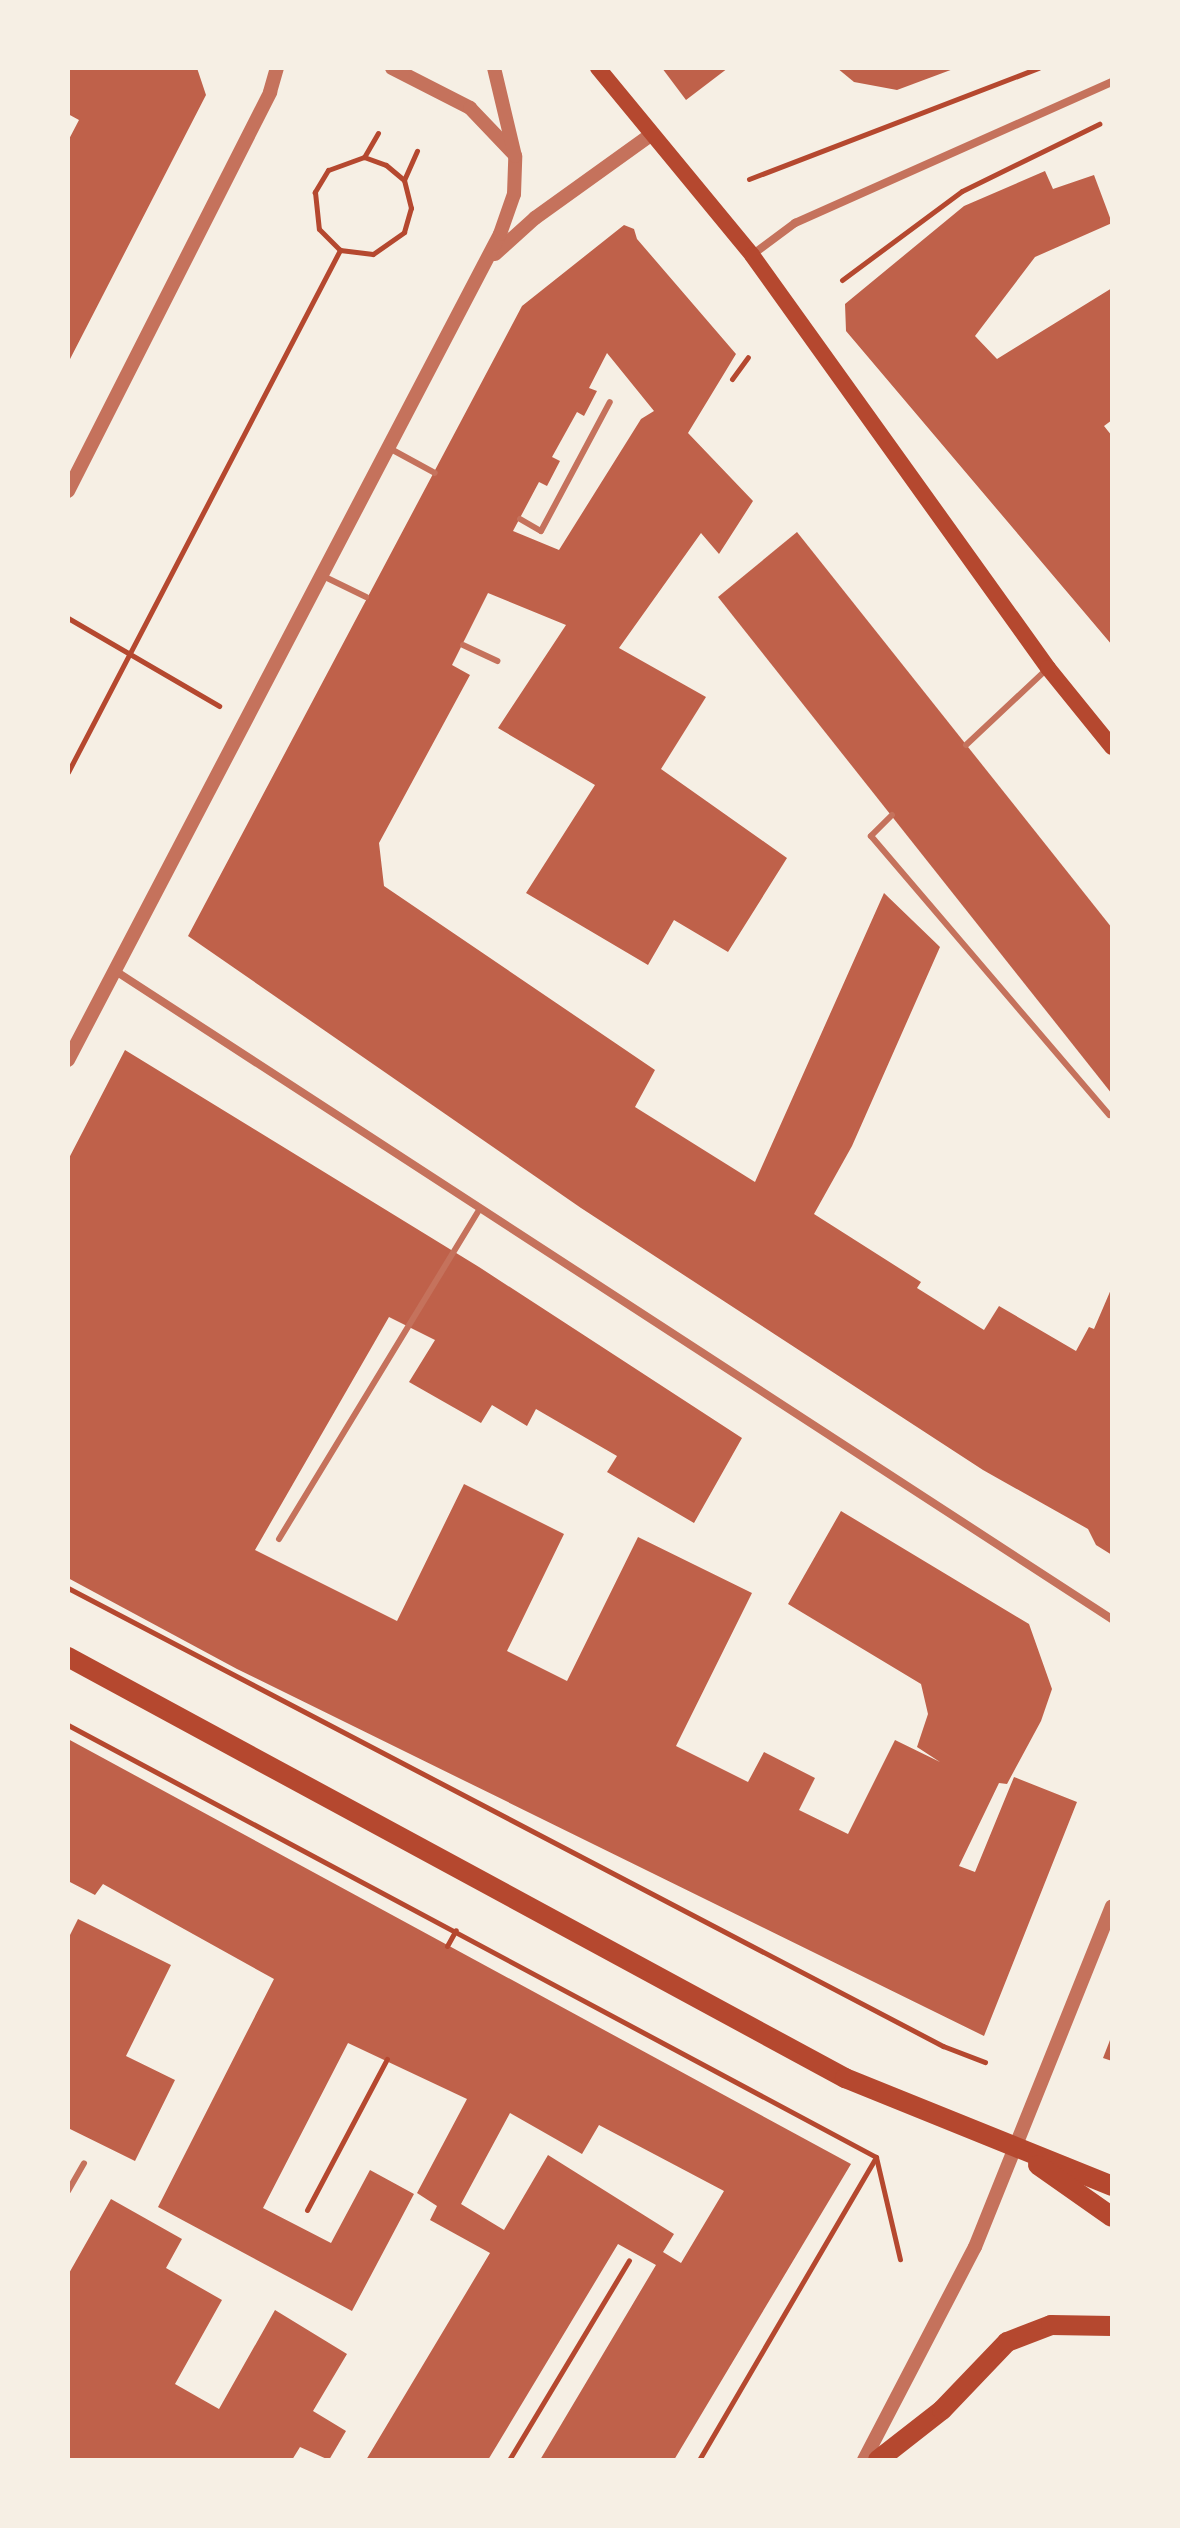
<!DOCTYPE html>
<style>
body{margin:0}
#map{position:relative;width:1180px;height:2528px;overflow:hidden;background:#f6efe4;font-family:"Noto Sans",sans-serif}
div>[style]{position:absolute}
.building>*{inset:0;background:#bf614a}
.path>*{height:5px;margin:-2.5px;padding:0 2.5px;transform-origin:2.5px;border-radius:2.5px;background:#b5482f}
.service>*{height:6px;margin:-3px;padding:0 3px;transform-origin:3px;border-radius:3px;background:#c5725c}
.minor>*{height:8px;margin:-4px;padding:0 4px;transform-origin:4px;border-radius:4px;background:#c5725c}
.tertiary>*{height:14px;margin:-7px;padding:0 7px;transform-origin:7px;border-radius:7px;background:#c5725c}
.secondary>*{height:16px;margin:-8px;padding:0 8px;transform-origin:8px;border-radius:8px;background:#b5482f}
.primary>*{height:20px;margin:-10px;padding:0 10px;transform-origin:10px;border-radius:10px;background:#b5482f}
span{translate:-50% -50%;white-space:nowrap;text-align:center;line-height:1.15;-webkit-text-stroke:8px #f6efe4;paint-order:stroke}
.frame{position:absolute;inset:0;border:70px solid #f6efe4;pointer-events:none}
</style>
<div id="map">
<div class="building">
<i style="clip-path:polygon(68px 68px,197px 68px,206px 95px,68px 363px,68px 141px,79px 120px,68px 114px)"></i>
<i style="clip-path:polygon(662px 68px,728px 68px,686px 100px)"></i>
<i style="clip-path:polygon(837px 68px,956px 68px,897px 90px,854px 82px)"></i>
<i style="clip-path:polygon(1045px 171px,1053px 189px,1094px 175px,1112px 223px,1035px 257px,975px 336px,997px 359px,1112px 288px,1112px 420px,1104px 426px,1112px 436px,1112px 645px,846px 331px,845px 304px,964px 206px)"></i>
<i style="clip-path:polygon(evenodd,624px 225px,634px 229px,637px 239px,736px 354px,688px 433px,753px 501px,719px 554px,701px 533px,619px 648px,706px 697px,661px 769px,787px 858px,728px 952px,674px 920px,648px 965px,526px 893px,595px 785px,498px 728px,566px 625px,488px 593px,452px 665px,470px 675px,379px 843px,384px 886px,655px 1070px,635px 1107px,755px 1182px,884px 893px,940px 947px,852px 1146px,814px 1214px,921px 1282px,917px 1288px,984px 1330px,999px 1306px,1076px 1351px,1089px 1327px,1094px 1329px,1112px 1287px,1112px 1555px,1096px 1545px,1088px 1529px,983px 1470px,581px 1208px,188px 936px,522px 306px,624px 225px,607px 353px,654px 411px,641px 419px,559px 550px,513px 531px,539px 482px,547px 486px,560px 461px,552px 457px,577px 412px,584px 416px,597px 391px,589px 388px,607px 353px)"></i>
<i style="clip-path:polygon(797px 532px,1112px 928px,1112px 1094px,718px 597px)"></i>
<i style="clip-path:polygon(125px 1050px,479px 1267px,742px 1438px,694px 1523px,607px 1472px,617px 1456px,536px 1409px,527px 1426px,492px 1405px,481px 1423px,409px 1382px,435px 1340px,389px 1317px,255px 1550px,397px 1621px,464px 1484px,564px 1534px,507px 1651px,567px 1681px,638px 1537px,752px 1593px,676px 1746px,748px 1782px,764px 1752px,815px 1778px,799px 1810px,848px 1834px,895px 1740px,940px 1762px,917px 1747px,928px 1714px,921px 1684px,788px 1604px,841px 1511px,1029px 1624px,1052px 1689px,1041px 1721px,1007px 1784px,999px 1783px,959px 1866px,975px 1872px,1014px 1777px,1077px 1802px,984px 2036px,237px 1669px,68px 1578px,68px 1160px)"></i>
<i style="clip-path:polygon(evenodd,68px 1739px,851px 2164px,674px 2460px,540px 2460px,656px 2265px,618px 2244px,488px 2460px,366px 2460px,490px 2253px,430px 2220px,437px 2206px,417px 2193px,467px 2099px,348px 2043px,263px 2208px,331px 2243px,370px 2170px,414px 2194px,352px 2311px,158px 2207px,274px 1979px,103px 1884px,95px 1895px,68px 1881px,68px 1739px,510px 2113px,582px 2154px,599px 2125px,724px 2191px,681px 2263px,663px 2252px,674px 2234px,548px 2155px,504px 2230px,461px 2204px,510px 2113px)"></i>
<i style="clip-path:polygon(78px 1919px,171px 1965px,126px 2056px,175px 2080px,135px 2161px,68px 2128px,68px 1939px)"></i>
<i style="clip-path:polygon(1112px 2035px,1112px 2061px,1103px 2058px)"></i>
<i style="clip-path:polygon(111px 2199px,182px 2239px,166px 2268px,222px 2300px,175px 2384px,219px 2409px,275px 2310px,347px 2354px,313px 2411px,346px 2431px,329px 2460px,300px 2447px,292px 2460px,68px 2460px,68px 2275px)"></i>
</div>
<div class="path">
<i style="left:378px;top:133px;width:28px;rotate:120deg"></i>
<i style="left:364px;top:157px;width:38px;rotate:160deg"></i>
<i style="left:328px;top:170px;width:26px;rotate:121deg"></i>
<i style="left:315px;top:192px;width:37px;rotate:84deg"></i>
<i style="left:319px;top:229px;width:30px;rotate:45deg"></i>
<i style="left:340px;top:250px;width:33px;rotate:7deg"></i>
<i style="left:373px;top:254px;width:38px;rotate:-35deg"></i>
<i style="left:404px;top:232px;width:25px;rotate:-74deg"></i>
<i style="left:411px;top:208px;width:29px;rotate:-104deg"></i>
<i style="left:404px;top:180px;width:32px;rotate:-66deg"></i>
<i style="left:364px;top:157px;width:23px;rotate:20deg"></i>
<i style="left:386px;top:165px;width:23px;rotate:40deg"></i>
<i style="left:749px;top:179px;width:310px;rotate:-21deg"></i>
<i style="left:842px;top:280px;width:149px;rotate:-36.6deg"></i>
<i style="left:962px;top:191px;width:153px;rotate:-26.1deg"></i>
<i style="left:732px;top:379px;width:27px;rotate:-54deg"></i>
<i style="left:68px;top:618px;width:175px;rotate:30.2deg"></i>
<i style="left:68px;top:772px;width:589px;rotate:-62.48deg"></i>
<i style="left:68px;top:1588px;width:988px;rotate:27.63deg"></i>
<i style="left:943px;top:2046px;width:45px;rotate:20.9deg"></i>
<i style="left:68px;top:1725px;width:916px;rotate:28.13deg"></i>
<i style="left:876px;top:2157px;width:105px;rotate:76.8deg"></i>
<i style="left:447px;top:1946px;width:18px;rotate:-61deg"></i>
<i style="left:307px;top:2210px;width:171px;rotate:-62.1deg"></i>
<i style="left:509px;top:2460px;width:233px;rotate:-59deg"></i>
<i style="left:699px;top:2460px;width:351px;rotate:-59.7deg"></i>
</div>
<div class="service">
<i style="left:389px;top:448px;width:52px;rotate:28.5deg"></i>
<i style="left:520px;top:519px;width:24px;rotate:30deg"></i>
<i style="left:541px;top:531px;width:146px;rotate:-61.9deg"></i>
<i style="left:323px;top:576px;width:48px;rotate:26deg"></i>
<i style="left:463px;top:645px;width:38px;rotate:25deg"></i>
<i style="left:966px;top:745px;width:112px;rotate:-43.2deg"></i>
<i style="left:892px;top:815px;width:30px;rotate:135deg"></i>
<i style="left:871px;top:836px;width:367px;rotate:49.5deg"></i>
<i style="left:279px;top:1539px;width:385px;rotate:-58.7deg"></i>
<i style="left:68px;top:2191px;width:32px;rotate:-60deg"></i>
</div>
<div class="minor">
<i style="left:752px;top:255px;width:54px;rotate:-36.7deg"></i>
<i style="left:795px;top:223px;width:347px;rotate:-24deg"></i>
<i style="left:114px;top:970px;width:1190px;rotate:33.04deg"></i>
</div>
<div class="tertiary">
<i style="left:392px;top:68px;width:88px;rotate:27.1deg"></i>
<i style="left:470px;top:108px;width:61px;rotate:46.3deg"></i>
<i style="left:495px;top:254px;width:54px;rotate:-42deg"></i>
<i style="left:535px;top:218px;width:144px;rotate:-35.7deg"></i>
<i style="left:68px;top:491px;width:447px;rotate:-63.1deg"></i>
<i style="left:270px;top:92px;width:25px;rotate:-74deg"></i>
<i style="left:68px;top:1060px;width:932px;rotate:-62.39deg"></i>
<i style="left:500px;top:234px;width:42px;rotate:-70.7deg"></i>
<i style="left:514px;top:194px;width:38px;rotate:-88deg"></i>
<i style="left:515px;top:156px;width:90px;rotate:-103.4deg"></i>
<i style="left:864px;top:2460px;width:240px;rotate:-62.5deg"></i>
<i style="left:975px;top:2247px;width:367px;rotate:-68.1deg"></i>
</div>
<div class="secondary">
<i style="left:598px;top:68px;width:242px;rotate:50.5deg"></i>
<i style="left:752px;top:255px;width:508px;rotate:54.37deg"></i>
<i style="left:1048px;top:668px;width:102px;rotate:51deg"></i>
</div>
<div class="primary">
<i style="left:68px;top:1657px;width:884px;rotate:28.45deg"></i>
<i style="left:845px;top:2078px;width:288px;rotate:22deg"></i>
<i style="left:1038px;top:2165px;width:90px;rotate:35.1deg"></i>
<i style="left:878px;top:2460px;width:81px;rotate:-38deg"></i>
<i style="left:942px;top:2410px;width:94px;rotate:-46.3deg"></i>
<i style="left:1007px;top:2342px;width:47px;rotate:-21.1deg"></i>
<i style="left:1051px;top:2325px;width:61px;rotate:0.9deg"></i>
</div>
<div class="frame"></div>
</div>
